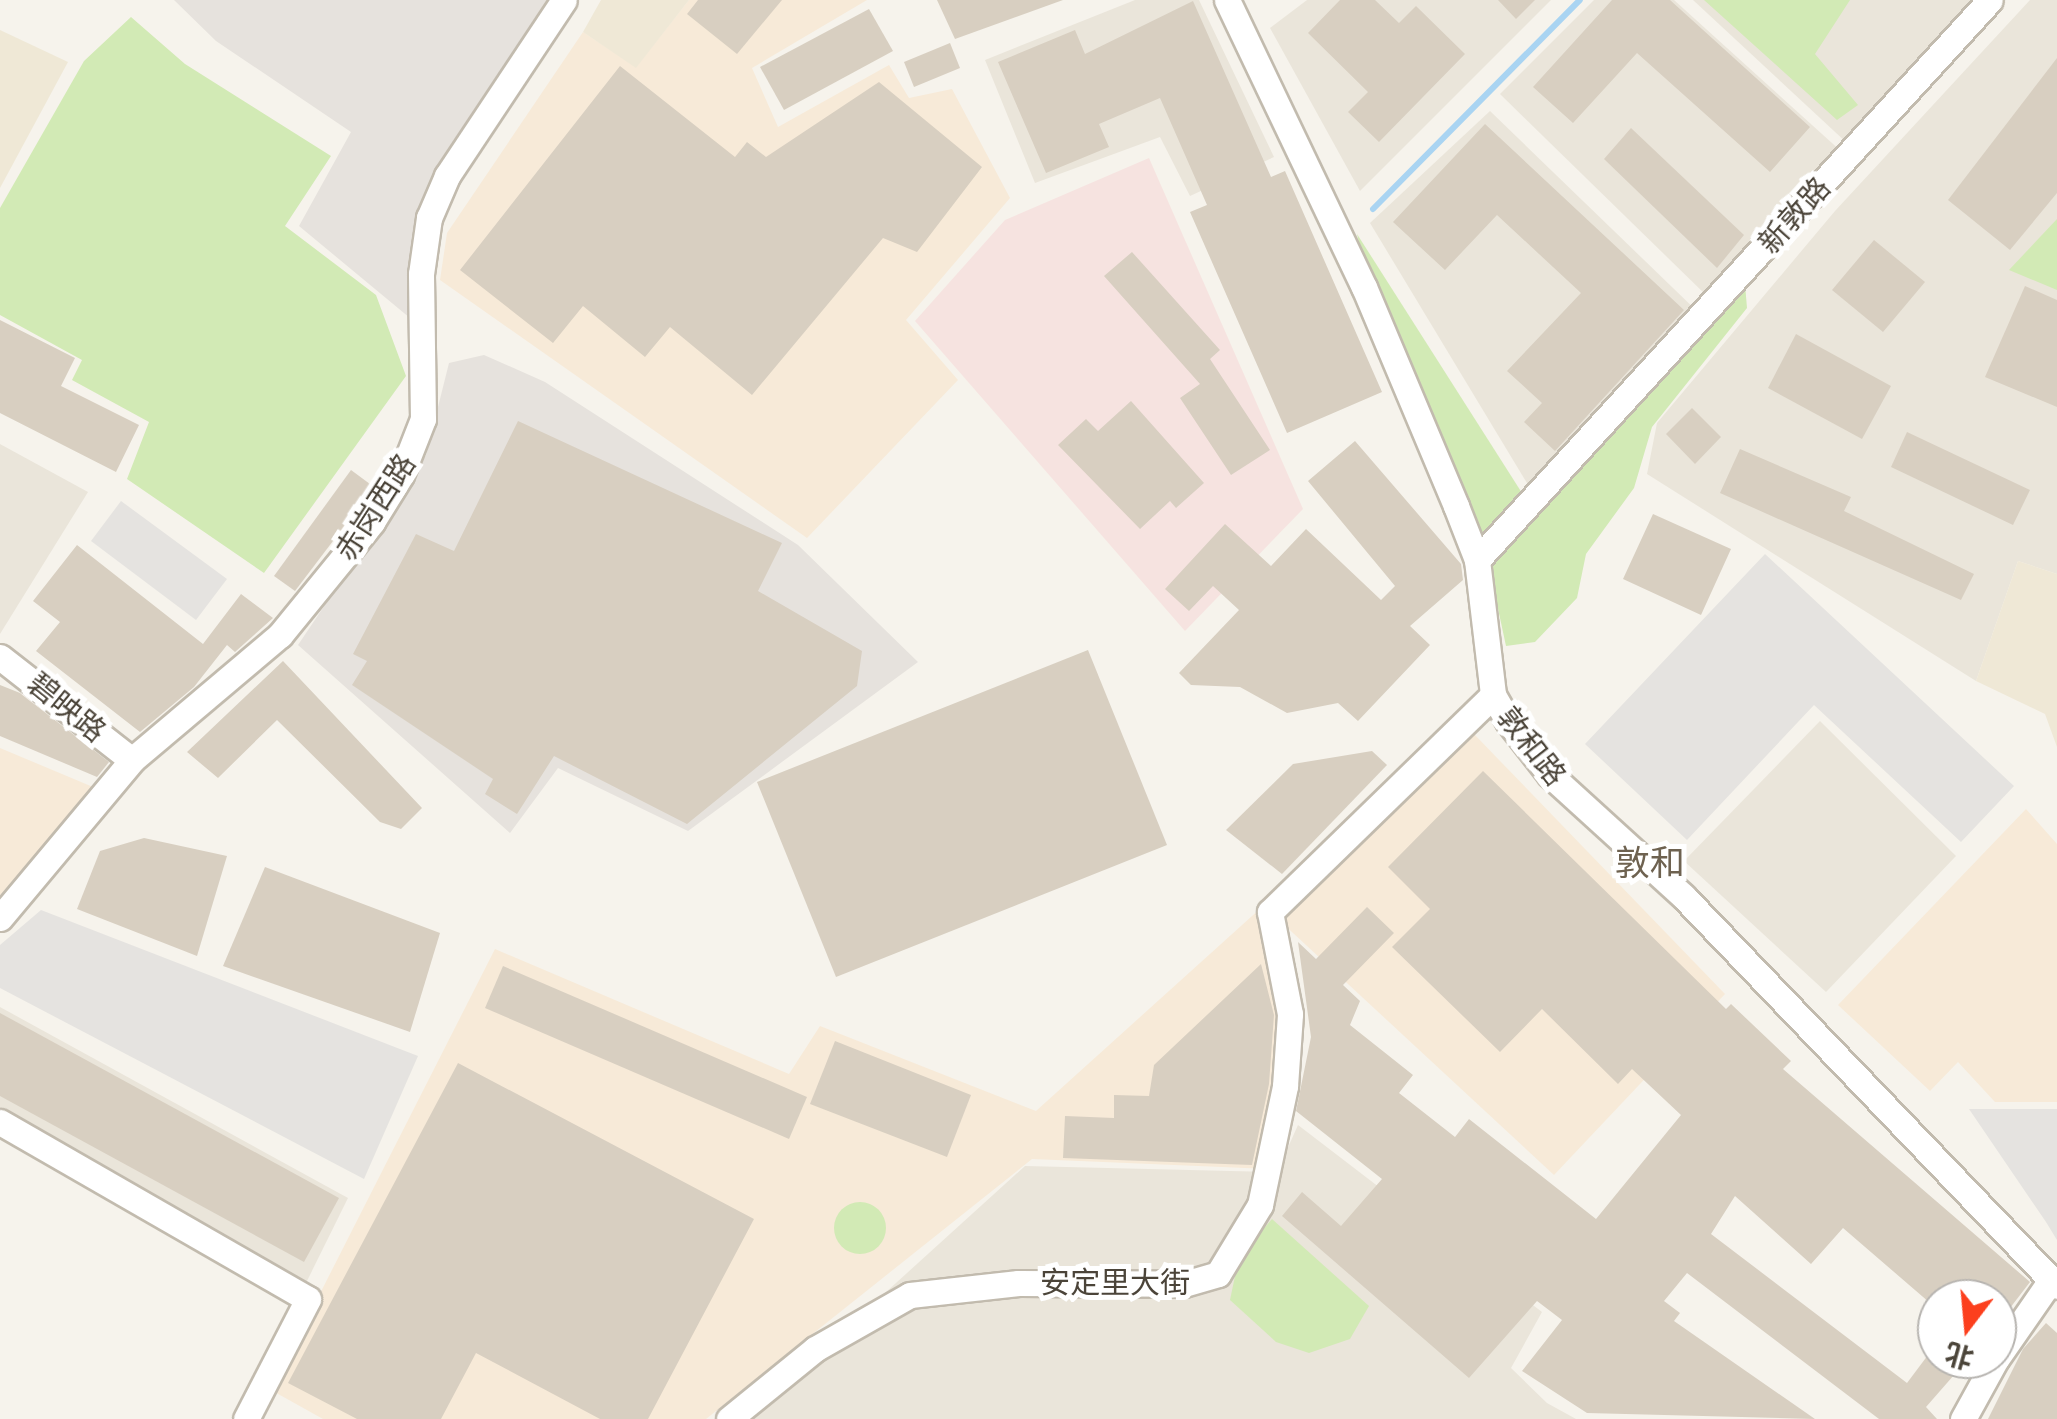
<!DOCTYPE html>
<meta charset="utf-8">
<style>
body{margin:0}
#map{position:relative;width:2057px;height:1419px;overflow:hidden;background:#f6f3ec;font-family:"Archivo Narrow","Noto Sans SC",sans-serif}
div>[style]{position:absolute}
.residential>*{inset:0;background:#eae5da}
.commercial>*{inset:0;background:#f7ead8}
.industrial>*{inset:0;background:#e6e2dd}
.education>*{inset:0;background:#efe8d6}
.medical>*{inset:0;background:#f6e3e0}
.green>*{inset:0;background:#d2eab5}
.round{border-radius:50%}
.parking>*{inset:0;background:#e5e3e0}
.stream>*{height:6px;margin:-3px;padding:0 3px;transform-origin:3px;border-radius:3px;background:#a9d4f2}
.building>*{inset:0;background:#d8cfc1}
.roads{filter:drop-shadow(2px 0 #c2bbae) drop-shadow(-2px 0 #c2bbae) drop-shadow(0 2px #c2bbae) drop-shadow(0 -2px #c2bbae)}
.minor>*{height:25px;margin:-12.5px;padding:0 12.5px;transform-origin:12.5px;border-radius:12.5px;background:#fff}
span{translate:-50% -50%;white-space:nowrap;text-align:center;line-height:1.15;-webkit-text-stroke:10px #fff;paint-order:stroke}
.street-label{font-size:30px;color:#4b4439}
.quarter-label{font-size:35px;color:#6e6250}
.north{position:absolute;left:1917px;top:1279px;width:100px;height:100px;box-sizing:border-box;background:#fff;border:2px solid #b7b4b0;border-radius:50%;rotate:196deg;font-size:28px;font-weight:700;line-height:40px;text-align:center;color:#4b4439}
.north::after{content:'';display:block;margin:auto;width:35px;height:45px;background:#fc3f1d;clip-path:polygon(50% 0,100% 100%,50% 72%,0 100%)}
</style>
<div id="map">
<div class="residential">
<i style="clip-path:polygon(1135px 0,1199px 0,1274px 157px,1190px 196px,1160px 137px,1035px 183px,985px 60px)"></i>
<i style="clip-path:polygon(1307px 0,1551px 0,1360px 191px,1270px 28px)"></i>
<i style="clip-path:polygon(1594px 0,1674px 0,1843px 153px,1708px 297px,1500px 94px)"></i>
<i style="clip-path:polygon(1693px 0,1979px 0,1848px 144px)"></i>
<i style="clip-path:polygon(2030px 0,2057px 0,2057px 574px,2018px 561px,1976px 681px,1647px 474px,1657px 423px,1835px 211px)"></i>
<i style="clip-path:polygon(1490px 111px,1703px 317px,1530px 488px,1370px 223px)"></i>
<i style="clip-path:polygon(0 444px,88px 492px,0 634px)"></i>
<i style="clip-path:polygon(1820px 721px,1956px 856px,1826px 992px,1684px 861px)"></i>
<i style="clip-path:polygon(0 1007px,348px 1198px,304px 1287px,0 1114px)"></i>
<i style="clip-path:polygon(1298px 1125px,1542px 1312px,1511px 1368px,1547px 1403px,1576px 1419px,746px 1419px,1025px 1166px,1277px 1172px)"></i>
</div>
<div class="commercial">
<i style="clip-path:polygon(689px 0,867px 0,752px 68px,778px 127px,889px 65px,909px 98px,952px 89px,1010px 198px,906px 320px,958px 380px,807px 538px,440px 280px,447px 233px,583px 32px,636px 67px)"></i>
<i style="clip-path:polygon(1474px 734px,1725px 994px,1554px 1175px,1279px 920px)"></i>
<i style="clip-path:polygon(0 748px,93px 787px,24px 882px,0 903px)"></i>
<i style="clip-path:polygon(2026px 809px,2057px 844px,2057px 1102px,1995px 1102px,1958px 1062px,1930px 1091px,1838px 1005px)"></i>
<i style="clip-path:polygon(1262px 907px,1287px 1037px,1269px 1169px,1032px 1159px,706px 1419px,323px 1419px,271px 1390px,495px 949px,789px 1074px,820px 1026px,1036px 1111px)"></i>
</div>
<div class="industrial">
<i style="clip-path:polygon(174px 0,550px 0,429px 189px,412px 241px,410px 318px,299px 226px,351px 132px,216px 41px)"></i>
<i style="clip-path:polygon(484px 355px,545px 382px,798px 545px,918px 662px,688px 831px,558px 768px,510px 833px,298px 645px,426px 455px,449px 363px)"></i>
</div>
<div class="education">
<i style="clip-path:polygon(601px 0,689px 0,636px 68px,583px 32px)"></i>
<i style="clip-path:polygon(0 30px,68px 62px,0 188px)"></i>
<i style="clip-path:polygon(2018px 561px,2057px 574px,2057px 747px,2045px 714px,1976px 681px)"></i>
</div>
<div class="medical">
<i style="clip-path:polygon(1149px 158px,1303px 509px,1185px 631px,915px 321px,1005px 220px)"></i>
</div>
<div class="green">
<i style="clip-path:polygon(1704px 0,1850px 0,1815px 54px,1858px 105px,1837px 120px)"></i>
<i style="clip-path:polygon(131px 17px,185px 64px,331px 156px,285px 226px,376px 295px,406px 376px,264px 573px,127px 479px,149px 422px,72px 380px,82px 360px,0 315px,0 208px,84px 61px)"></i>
<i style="clip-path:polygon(2057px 219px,2057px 290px,2009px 270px)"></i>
<i style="clip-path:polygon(1357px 234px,1522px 493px,1489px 535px,1477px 533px,1367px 280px)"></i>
<i style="clip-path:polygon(1745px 284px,1747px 308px,1652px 427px,1634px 488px,1586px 554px,1577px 598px,1535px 642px,1506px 646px,1488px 562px)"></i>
<i class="round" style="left:834px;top:1202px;width:52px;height:52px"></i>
<i style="clip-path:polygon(1272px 1219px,1369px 1306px,1350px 1339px,1309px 1353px,1276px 1342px,1230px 1300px,1239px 1257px)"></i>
</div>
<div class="parking">
<i style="clip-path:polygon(121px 501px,227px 579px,196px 620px,91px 541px)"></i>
<i style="clip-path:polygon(1765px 554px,2014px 786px,1961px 842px,1814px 705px,1687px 840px,1585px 744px)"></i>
<i style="clip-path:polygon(41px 910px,418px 1056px,364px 1179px,0 988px,0 945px)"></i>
<i style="clip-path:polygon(1969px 1109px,2057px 1109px,2057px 1240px,2046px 1222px)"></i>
</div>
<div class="stream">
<i style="left:1373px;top:209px;width:294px;rotate:-45.3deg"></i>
</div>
<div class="building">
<i style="clip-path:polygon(698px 0,782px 0,737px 54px,687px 14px)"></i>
<i style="clip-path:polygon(937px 0,1063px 0,955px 39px)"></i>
<i style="clip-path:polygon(1340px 0,1375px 0,1399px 23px,1416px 6px,1465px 54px,1379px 142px,1348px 112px,1368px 92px,1308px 33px)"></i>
<i style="clip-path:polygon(1498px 0,1535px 0,1516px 19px)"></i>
<i style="clip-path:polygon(1612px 0,1670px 0,1810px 127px,1770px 172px,1637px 53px,1573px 123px,1533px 87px)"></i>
<i style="clip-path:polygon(1193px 1px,1271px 177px,1285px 171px,1382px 392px,1287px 433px,1190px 212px,1207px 205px,1160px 98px,1099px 124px,1109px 147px,1046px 173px,998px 62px,1075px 30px,1085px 54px)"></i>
<i style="clip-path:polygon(869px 9px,893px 51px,784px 110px,760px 67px)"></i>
<i style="clip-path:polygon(950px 43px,960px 68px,914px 87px,904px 62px)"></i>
<i style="clip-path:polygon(2057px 58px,2057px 193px,2010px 250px,1948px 200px)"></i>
<i style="clip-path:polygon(620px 66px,735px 157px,747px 142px,766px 157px,879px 82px,982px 167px,917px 252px,883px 238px,752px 395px,670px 327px,645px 357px,583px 306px,553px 343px,460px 270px)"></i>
<i style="clip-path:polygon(1485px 124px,1684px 310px,1555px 451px,1524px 422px,1542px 403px,1507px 371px,1581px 293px,1497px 215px,1445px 270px,1393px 222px)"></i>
<i style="clip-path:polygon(1631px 128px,1744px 235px,1717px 268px,1604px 159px)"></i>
<i style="clip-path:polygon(1874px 240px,1925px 282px,1883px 332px,1832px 290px)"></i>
<i style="clip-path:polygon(1132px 252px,1220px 350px,1210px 359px,1270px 450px,1231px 475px,1180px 398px,1200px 384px,1104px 276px)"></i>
<i style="clip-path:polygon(2025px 286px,2057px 300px,2057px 407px,1985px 377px)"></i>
<i style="clip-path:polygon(0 320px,75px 358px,61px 386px,139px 425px,116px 472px,0 413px)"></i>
<i style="clip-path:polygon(1796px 334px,1891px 386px,1862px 439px,1768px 388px)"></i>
<i style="clip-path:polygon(1131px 401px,1204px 483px,1176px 508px,1170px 501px,1140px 529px,1058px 445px,1086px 419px,1098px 431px)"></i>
<i style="clip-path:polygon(1692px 408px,1721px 437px,1695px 464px,1666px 434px)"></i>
<i style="clip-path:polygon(518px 421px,782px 543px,758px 591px,862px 651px,857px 686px,687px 824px,554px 756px,517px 814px,485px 794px,493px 779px,352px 685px,367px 661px,353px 654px,416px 534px,454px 551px)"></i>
<i style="clip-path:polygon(1907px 432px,2030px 490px,2013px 525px,1891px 467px)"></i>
<i style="clip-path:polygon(1355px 441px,1461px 564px,1463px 580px,1410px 626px,1430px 645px,1358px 721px,1338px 703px,1287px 713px,1240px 687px,1191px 685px,1179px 673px,1239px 610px,1213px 586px,1189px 611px,1165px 589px,1225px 524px,1271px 566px,1306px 529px,1381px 600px,1395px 586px,1308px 481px)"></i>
<i style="clip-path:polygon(1740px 449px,1851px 497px,1844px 511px,1974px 574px,1961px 600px,1720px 493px)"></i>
<i style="clip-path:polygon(351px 470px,374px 487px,295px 591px,274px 576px)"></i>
<i style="clip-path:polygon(1653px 514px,1731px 549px,1701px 615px,1623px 579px)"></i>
<i style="clip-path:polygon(77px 545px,203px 644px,241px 594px,273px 618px,235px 652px,227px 645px,194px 687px,140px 732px,36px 651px,60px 622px,33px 601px)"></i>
<i style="clip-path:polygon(1088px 650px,1167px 845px,836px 977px,757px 782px)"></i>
<i style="clip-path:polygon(283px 661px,422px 808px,401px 829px,380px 822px,277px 720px,218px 778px,187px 752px)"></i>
<i style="clip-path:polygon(0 685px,20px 693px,109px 762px,97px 777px,0 736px)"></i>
<i style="clip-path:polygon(1372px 751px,1387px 765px,1282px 874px,1226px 830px,1293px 764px)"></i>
<i style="clip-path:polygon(1483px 771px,1726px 1009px,1731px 1004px,1791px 1061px,1783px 1069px,2030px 1282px,1997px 1325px,1997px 1299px,1937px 1299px,1937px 1309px,1843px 1228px,1811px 1264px,1735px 1196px,1711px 1234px,1907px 1383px,1937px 1343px,1937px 1359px,1968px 1359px,1926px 1407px,1937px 1419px,1879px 1419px,1687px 1273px,1664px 1301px,1680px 1313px,1674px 1321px,1815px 1419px,1587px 1413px,1522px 1371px,1562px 1320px,1537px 1301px,1469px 1378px,1282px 1216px,1302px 1192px,1341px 1226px,1382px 1179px,1296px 1111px,1311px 1037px,1298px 942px,1316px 959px,1367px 907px,1394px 933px,1343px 985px,1360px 1001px,1350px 1025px,1413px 1075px,1399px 1093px,1455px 1137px,1469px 1119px,1596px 1219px,1681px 1115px,1632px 1069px,1618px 1084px,1542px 1009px,1500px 1052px,1392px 947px,1430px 909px,1388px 867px)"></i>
<i style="clip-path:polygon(144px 838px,227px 856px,197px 956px,77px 909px,100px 851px)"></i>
<i style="clip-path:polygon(265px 867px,440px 933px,410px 1032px,223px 966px)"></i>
<i style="clip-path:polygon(1261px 964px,1274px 1015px,1269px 1084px,1252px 1165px,1063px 1158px,1065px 1116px,1114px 1118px,1114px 1095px,1149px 1096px,1154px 1065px)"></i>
<i style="clip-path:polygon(503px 966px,807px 1097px,789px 1139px,485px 1008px)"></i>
<i style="clip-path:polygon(0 1013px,339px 1198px,304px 1262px,0 1096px)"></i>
<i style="clip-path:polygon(835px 1041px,971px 1095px,947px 1157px,810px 1104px)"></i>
<i style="clip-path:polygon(458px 1063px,754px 1219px,648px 1419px,600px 1419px,476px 1353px,441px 1419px,357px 1419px,288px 1383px)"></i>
<i style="clip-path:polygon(2046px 1323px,2057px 1333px,2057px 1419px,1988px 1419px,2023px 1349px)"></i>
</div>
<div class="roads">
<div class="minor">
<i style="left:1227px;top:0;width:318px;rotate:64.5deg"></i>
<i style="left:1364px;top:287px;width:238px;rotate:67.2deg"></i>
<i style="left:1456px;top:506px;width:58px;rotate:68.7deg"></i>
<i style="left:1477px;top:560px;width:136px;rotate:83.2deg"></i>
<i style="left:1493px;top:695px;width:30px;rotate:60deg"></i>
<i style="left:1508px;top:721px;width:68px;rotate:52.1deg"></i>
<i style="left:1550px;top:775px;width:180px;rotate:42.3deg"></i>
<i style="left:1683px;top:896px;width:540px;rotate:46.2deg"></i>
<i style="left:1477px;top:560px;width:759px;rotate:-47.51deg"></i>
<i style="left:0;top:657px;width:167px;rotate:38deg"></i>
<i style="left:0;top:918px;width:206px;rotate:-50.1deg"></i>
<i style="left:132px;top:760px;width:194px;rotate:-40.2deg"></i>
<i style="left:280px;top:635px;width:146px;rotate:-50.8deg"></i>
<i style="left:372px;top:522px;width:55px;rotate:-58.3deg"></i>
<i style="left:401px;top:475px;width:60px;rotate:-68.6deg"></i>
<i style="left:423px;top:419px;width:145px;rotate:-90.8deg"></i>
<i style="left:421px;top:274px;width:57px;rotate:-81.9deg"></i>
<i style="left:429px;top:218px;width:46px;rotate:-66.8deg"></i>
<i style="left:447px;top:176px;width:211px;rotate:-56.4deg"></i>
<i style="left:0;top:1122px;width:355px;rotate:29.9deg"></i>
<i style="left:308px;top:1299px;width:135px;rotate:117.3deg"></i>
<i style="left:1997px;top:1358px;width:95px;rotate:-55.3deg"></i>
<i style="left:729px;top:1419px;width:111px;rotate:-39.1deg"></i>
<i style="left:815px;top:1349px;width:109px;rotate:-29.6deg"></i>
<i style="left:910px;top:1295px;width:109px;rotate:-6.3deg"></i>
<i style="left:1018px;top:1283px;width:166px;rotate:0.3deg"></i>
<i style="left:1184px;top:1284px;width:35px;rotate:-16deg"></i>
<i style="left:1218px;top:1274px;width:81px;rotate:-58.7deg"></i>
<i style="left:1260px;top:1205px;width:122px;rotate:-78.1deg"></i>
<i style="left:1285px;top:1086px;width:72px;rotate:-86deg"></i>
<i style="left:1290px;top:1014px;width:104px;rotate:-101.1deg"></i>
<i style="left:1270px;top:912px;width:311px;rotate:-44.2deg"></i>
<i style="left:1963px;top:1419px;width:68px;rotate:-61.2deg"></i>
</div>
</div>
<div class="street-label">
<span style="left:1794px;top:215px;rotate:-48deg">新敦路</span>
<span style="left:375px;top:507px;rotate:-57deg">赤岗西路</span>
<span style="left:67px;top:707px;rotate:39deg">碧映路</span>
<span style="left:1532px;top:746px;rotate:52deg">敦和路</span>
<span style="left:1115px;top:1282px">安定里大街</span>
</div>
<div class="quarter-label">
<span style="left:1650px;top:863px">敦和</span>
</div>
<div class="north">北</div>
</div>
